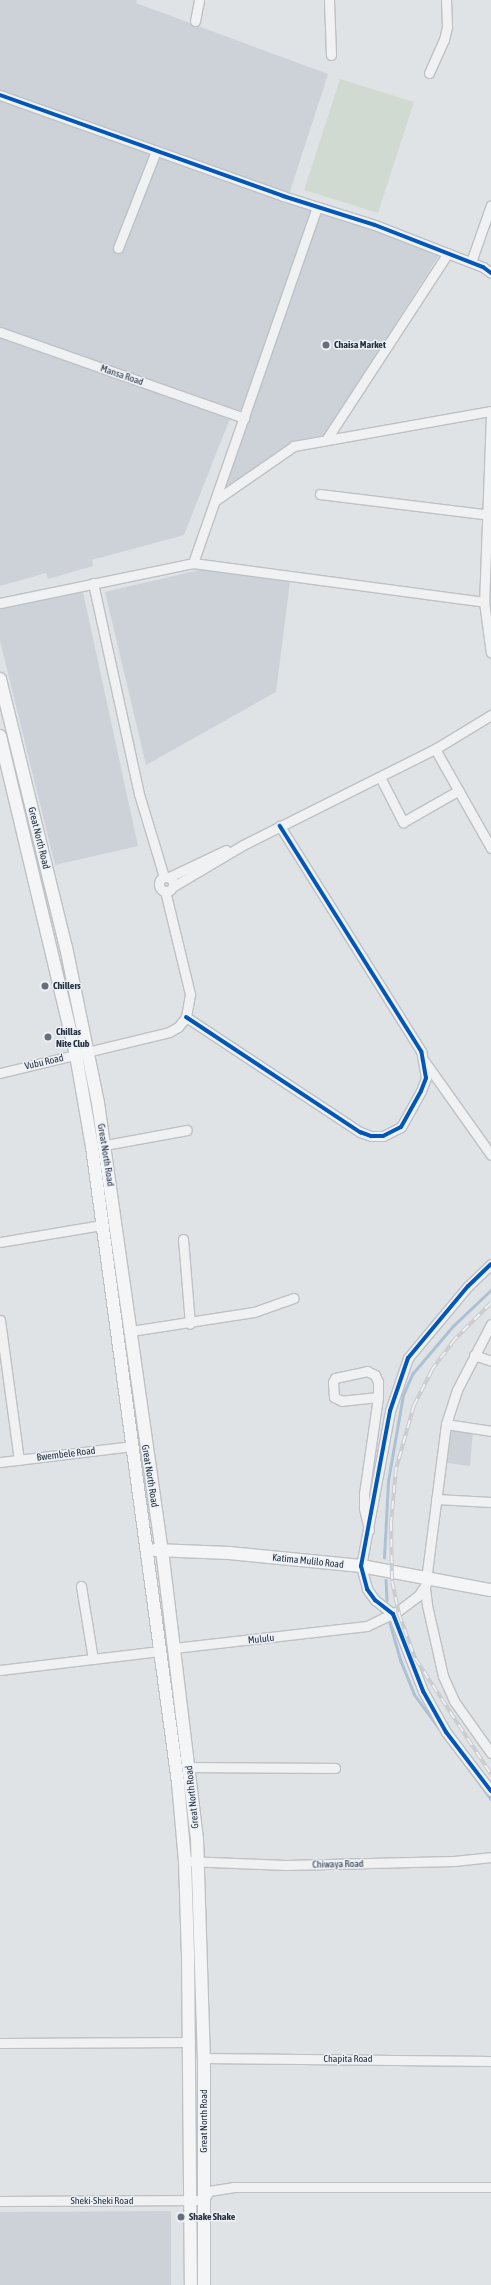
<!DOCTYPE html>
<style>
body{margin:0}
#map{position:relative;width:491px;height:2285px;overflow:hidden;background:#e0e3e6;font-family:"Asap Condensed",sans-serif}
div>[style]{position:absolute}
.built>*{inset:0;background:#cdd2d9}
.green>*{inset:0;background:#d1dad0}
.stream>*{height:2.5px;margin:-1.25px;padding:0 1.25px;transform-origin:1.25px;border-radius:1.25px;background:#acc1d3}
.roads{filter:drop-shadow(1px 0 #bec1c4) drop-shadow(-1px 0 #bec1c4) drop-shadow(0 1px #bec1c4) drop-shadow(0 -1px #bec1c4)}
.minor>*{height:9px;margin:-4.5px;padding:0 4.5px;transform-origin:4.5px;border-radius:4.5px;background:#f0f1f2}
.minor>.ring{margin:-4.5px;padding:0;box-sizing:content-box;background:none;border:9px solid #f0f1f2;border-radius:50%}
.major>*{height:12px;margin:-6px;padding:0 6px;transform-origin:6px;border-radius:6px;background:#f4f5f6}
.rail>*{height:4px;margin-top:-2px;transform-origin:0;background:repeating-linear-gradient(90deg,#edf1f6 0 8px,#c9cbcd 0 16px);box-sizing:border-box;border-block:1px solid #c9cbcd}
.cycleway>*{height:4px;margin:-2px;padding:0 2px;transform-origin:2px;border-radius:2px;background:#0057b8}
.dots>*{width:11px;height:11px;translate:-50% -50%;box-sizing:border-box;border:2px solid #edf1f6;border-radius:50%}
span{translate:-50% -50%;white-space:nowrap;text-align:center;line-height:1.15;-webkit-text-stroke:3px #edf1f6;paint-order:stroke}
.poi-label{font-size:10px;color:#263140;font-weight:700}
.left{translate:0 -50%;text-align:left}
.street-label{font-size:10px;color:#263140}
</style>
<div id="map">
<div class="built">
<i style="clip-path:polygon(0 0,137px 0,136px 3px,328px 74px,289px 195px,318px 209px,440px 254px,324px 436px,293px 443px,221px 492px,242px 417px,229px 421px,184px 535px,92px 560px,93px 566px,48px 579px,46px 573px,0 586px)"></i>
<i style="clip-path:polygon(203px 569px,290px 582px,276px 692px,146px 765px,105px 592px)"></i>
<i style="clip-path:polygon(83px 592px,138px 846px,55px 865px,0 641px,0 609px)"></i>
<i style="clip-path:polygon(450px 1429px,473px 1431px,470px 1466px,446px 1463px)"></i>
<i style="clip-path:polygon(171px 2211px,171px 2285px,0 2285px,0 2212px)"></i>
</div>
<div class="green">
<i style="clip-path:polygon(340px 79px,414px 102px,378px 213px,304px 190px)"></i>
</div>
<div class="stream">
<i style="left:384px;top:1558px;width:77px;rotate:-87deg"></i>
<i style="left:388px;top:1481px;width:87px;rotate:-80.1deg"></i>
<i style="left:403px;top:1395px;width:24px;rotate:-66deg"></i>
<i style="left:413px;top:1373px;width:62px;rotate:-49.6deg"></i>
<i style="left:453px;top:1326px;width:52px;rotate:-43.5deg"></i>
<i style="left:386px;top:1580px;width:20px;rotate:87deg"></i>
<i style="left:390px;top:1623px;width:40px;rotate:74deg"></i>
<i style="left:401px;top:1661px;width:35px;rotate:68deg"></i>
<i style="left:414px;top:1694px;width:130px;rotate:53.7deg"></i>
</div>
<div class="roads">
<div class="minor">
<i style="left:329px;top:0;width:55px;rotate:87.9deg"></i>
<i style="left:195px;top:21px;width:21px;rotate:-79deg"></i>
<i style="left:429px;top:73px;width:36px;rotate:-66deg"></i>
<i style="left:444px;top:40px;width:13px;rotate:-77deg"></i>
<i style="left:447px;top:27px;width:27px;rotate:-92deg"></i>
<i style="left:0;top:95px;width:300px;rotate:19.6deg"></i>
<i style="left:283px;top:196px;width:96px;rotate:17.5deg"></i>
<i style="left:375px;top:225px;width:116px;rotate:21.3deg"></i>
<i style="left:483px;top:267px;width:10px;rotate:37deg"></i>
<i style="left:118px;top:248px;width:104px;rotate:-68.6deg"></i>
<i style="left:471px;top:262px;width:60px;rotate:-70.7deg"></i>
<i style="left:0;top:332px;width:259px;rotate:19.4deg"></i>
<i style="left:491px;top:414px;width:188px;rotate:92.1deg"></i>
<i style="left:484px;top:602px;width:51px;rotate:82.2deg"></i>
<i style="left:326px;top:440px;width:223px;rotate:-56.9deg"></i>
<i style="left:320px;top:494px;width:172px;rotate:7deg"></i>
<i style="left:216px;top:500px;width:95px;rotate:-34.7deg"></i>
<i style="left:294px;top:446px;width:200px;rotate:-10.1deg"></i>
<i style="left:193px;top:563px;width:377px;rotate:-70.8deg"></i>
<i style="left:93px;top:583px;width:216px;rotate:77.7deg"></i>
<i style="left:139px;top:794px;width:87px;rotate:73.2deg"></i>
<i style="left:0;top:603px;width:197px;rotate:-11.7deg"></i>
<i style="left:193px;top:563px;width:294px;rotate:7.6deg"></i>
<i style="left:435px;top:749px;width:114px;rotate:60.5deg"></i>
<i style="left:380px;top:777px;width:51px;rotate:62.9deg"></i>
<i style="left:403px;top:822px;width:64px;rotate:-29.7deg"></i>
<i class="ring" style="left:159px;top:877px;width:5px;height:5px"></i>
<i style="left:169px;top:877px;width:63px;rotate:-25.3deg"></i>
<i style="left:174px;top:886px;width:80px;rotate:-30.7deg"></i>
<i style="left:243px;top:845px;width:215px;rotate:-26.6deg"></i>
<i style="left:435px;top:749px;width:66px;rotate:-31.3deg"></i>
<i style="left:186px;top:1017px;width:209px;rotate:33.5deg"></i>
<i style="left:360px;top:1132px;width:12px;rotate:20deg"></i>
<i style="left:371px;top:1136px;width:12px"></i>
<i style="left:383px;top:1136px;width:20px;rotate:-27deg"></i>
<i style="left:401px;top:1127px;width:41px;rotate:-60.9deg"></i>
<i style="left:421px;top:1091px;width:14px;rotate:-69deg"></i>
<i style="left:426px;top:1078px;width:27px;rotate:-100deg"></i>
<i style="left:421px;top:1051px;width:266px;rotate:-122.1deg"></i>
<i style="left:425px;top:1062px;width:114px;rotate:54.6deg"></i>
<i style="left:0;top:1073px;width:174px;rotate:-13.6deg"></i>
<i style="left:169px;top:1032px;width:10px;rotate:-29deg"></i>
<i style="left:178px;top:1027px;width:13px;rotate:-51deg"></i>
<i style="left:186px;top:1017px;width:23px;rotate:-80deg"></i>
<i style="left:190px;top:994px;width:106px;rotate:-103.6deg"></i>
<i style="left:105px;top:1145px;width:83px;rotate:-10.4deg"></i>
<i style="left:183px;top:1239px;width:85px;rotate:85.3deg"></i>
<i style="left:0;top:1242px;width:103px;rotate:-9.5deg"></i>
<i style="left:491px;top:1264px;width:32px;rotate:136deg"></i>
<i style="left:468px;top:1286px;width:94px;rotate:129.8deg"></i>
<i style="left:408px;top:1358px;width:56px;rotate:108.8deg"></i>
<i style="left:390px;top:1411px;width:158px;rotate:100.6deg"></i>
<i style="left:361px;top:1566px;width:24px;rotate:75deg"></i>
<i style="left:367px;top:1589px;width:14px;rotate:54deg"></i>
<i style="left:375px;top:1600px;width:23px;rotate:38deg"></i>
<i style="left:393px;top:1614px;width:83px;rotate:68.7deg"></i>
<i style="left:423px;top:1691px;width:47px;rotate:60.7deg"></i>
<i style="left:446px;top:1732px;width:74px;rotate:52.7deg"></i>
<i style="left:0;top:1320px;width:141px;rotate:82.3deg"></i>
<i style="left:491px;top:1324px;width:74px;rotate:117.3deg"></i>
<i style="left:457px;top:1390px;width:36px;rotate:108deg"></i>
<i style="left:446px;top:1424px;width:165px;rotate:97.3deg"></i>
<i style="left:425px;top:1588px;width:17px;rotate:83deg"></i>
<i style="left:427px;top:1605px;width:73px;rotate:77.3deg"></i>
<i style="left:443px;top:1676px;width:27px;rotate:66deg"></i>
<i style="left:454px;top:1701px;width:64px;rotate:54.6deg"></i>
<i style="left:131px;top:1331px;width:124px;rotate:-8.8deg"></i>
<i style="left:254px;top:1312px;width:42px;rotate:-19.3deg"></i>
<i style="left:474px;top:1355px;width:18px;rotate:19deg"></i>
<i style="left:367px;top:1371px;width:9px;rotate:27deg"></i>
<i style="left:375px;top:1375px;width:8px;rotate:67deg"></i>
<i style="left:378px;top:1382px;width:15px;rotate:90deg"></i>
<i style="left:378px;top:1397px;width:36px;rotate:174deg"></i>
<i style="left:342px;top:1401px;width:9px;rotate:-153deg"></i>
<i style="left:334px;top:1397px;width:15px;rotate:-94deg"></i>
<i style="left:333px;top:1382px;width:4px;rotate:-63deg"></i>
<i style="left:335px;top:1378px;width:33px;rotate:-12deg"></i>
<i style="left:446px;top:1424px;width:46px;rotate:8.8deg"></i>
<i style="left:0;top:1462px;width:133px;rotate:-6.9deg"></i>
<i style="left:436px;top:1499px;width:55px;rotate:3.1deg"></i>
<i style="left:369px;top:1530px;width:23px;rotate:-103deg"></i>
<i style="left:364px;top:1508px;width:14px;rotate:-90deg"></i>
<i style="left:364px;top:1494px;width:98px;rotate:-81.8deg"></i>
<i style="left:81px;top:1586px;width:74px;rotate:80.7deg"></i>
<i style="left:174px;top:1648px;width:194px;rotate:-6.5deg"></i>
<i style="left:367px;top:1626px;width:34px;rotate:-26deg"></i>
<i style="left:398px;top:1611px;width:25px;rotate:-37deg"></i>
<i style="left:418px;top:1596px;width:14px;rotate:-56deg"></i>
<i style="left:0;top:1670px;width:161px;rotate:-6.8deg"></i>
<i style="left:189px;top:1767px;width:146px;rotate:0.4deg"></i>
<i style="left:185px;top:1861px;width:101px;rotate:2.3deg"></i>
<i style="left:286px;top:1865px;width:168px;rotate:-1.4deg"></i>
<i style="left:454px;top:1861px;width:37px;rotate:-6deg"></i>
<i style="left:0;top:2043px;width:190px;rotate:-0.3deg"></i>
<i style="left:204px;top:2058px;width:287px;rotate:0.6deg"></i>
<i style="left:0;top:2201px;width:204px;rotate:-0.3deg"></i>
<i style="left:204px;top:2200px;width:10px;rotate:-61deg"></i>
<i style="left:209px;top:2191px;width:24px;rotate:-9deg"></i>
<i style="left:233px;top:2187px;width:258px"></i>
</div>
<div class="major">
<i style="left:0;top:679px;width:276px;rotate:76.2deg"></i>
<i style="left:66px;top:947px;width:159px;rotate:78.4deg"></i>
<i style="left:98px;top:1103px;width:452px;rotate:81.9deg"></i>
<i style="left:162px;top:1550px;width:291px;rotate:83.1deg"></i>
<i style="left:197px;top:1839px;width:219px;rotate:88.2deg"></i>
<i style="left:204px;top:2058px;width:227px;rotate:90deg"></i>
<i style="left:0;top:736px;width:328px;rotate:76.6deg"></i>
<i style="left:76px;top:1055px;width:93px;rotate:80.1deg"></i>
<i style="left:92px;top:1147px;width:642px;rotate:82.3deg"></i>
<i style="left:178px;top:1783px;width:78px;rotate:84.9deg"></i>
<i style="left:185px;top:1861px;width:93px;rotate:88.2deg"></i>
<i style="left:188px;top:1954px;width:331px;rotate:89.5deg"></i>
<i style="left:155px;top:1550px;width:74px;rotate:2.3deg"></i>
<i style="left:229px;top:1553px;width:133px;rotate:5.6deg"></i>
<i style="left:361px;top:1566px;width:132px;rotate:10.5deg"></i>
</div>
</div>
<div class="rail">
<i style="left:491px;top:1303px;width:51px;rotate:135deg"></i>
<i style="left:455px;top:1339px;width:39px;rotate:127deg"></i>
<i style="left:432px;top:1370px;width:39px;rotate:117deg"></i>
<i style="left:414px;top:1405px;width:66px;rotate:105.7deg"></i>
<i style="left:396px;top:1469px;width:54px;rotate:95.3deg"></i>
<i style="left:391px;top:1523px;width:58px;rotate:89deg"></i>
<i style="left:392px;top:1581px;width:34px;rotate:78deg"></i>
<i style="left:399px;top:1614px;width:47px;rotate:70deg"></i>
<i style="left:415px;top:1658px;width:139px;rotate:56.8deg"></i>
</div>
<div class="cycleway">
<i style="left:0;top:95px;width:300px;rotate:19.6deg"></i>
<i style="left:283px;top:196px;width:96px;rotate:17.5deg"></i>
<i style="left:375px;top:225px;width:116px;rotate:21.3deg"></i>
<i style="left:483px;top:267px;width:10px;rotate:37deg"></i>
<i style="left:186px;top:1017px;width:209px;rotate:33.5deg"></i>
<i style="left:360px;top:1132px;width:12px;rotate:20deg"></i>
<i style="left:371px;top:1136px;width:12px"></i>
<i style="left:383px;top:1136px;width:20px;rotate:-27deg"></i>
<i style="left:401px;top:1127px;width:41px;rotate:-60.9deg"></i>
<i style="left:421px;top:1091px;width:14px;rotate:-69deg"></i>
<i style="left:426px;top:1078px;width:27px;rotate:-100deg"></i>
<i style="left:421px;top:1051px;width:266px;rotate:-122.1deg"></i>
<i style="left:491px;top:1264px;width:32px;rotate:136deg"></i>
<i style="left:468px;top:1286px;width:94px;rotate:129.8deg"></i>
<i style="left:408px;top:1358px;width:56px;rotate:108.8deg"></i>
<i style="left:390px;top:1411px;width:158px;rotate:100.6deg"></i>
<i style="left:361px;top:1566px;width:24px;rotate:75deg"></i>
<i style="left:367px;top:1589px;width:14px;rotate:54deg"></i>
<i style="left:375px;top:1600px;width:23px;rotate:38deg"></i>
<i style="left:393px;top:1614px;width:83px;rotate:68.7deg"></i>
<i style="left:423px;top:1691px;width:47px;rotate:60.7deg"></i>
<i style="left:446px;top:1732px;width:74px;rotate:52.7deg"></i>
</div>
<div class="dots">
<i style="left:326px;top:345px;background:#676f7a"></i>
<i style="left:45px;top:986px;background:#676f7a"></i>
<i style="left:48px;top:1037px;background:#676f7a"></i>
<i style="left:181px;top:2217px;background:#676f7a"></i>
</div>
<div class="poi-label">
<span class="left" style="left:334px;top:345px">Chaisa Market</span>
<span class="left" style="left:53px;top:986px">Chillers</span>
<span class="left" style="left:56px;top:1037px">Chillas<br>Nite Club</span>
<span class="left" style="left:189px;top:2217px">Shake Shake</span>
</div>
<div class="street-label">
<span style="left:122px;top:375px;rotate:19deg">Mansa Road</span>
<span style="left:39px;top:838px;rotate:76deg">Great North Road</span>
<span style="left:44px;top:1062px;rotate:-13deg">Vubu Road</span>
<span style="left:106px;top:1155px;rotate:81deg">Great North Road</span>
<span style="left:66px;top:1454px;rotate:-7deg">Bwembele Road</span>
<span style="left:150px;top:1476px;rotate:81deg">Great North Road</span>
<span style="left:308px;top:1561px;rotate:6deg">Katima Mulilo Road</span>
<span style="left:261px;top:1639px;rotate:-6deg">Mululu</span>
<span style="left:192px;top:1797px;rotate:-96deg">Great North Road</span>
<span style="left:338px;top:1864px;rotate:-1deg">Chiwaya Road</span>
<span style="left:348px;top:2059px">Chapita Road</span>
<span style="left:204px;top:2121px;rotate:-90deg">Great North Road</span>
<span style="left:102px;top:2201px">Sheki-Sheki Road</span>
</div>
</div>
